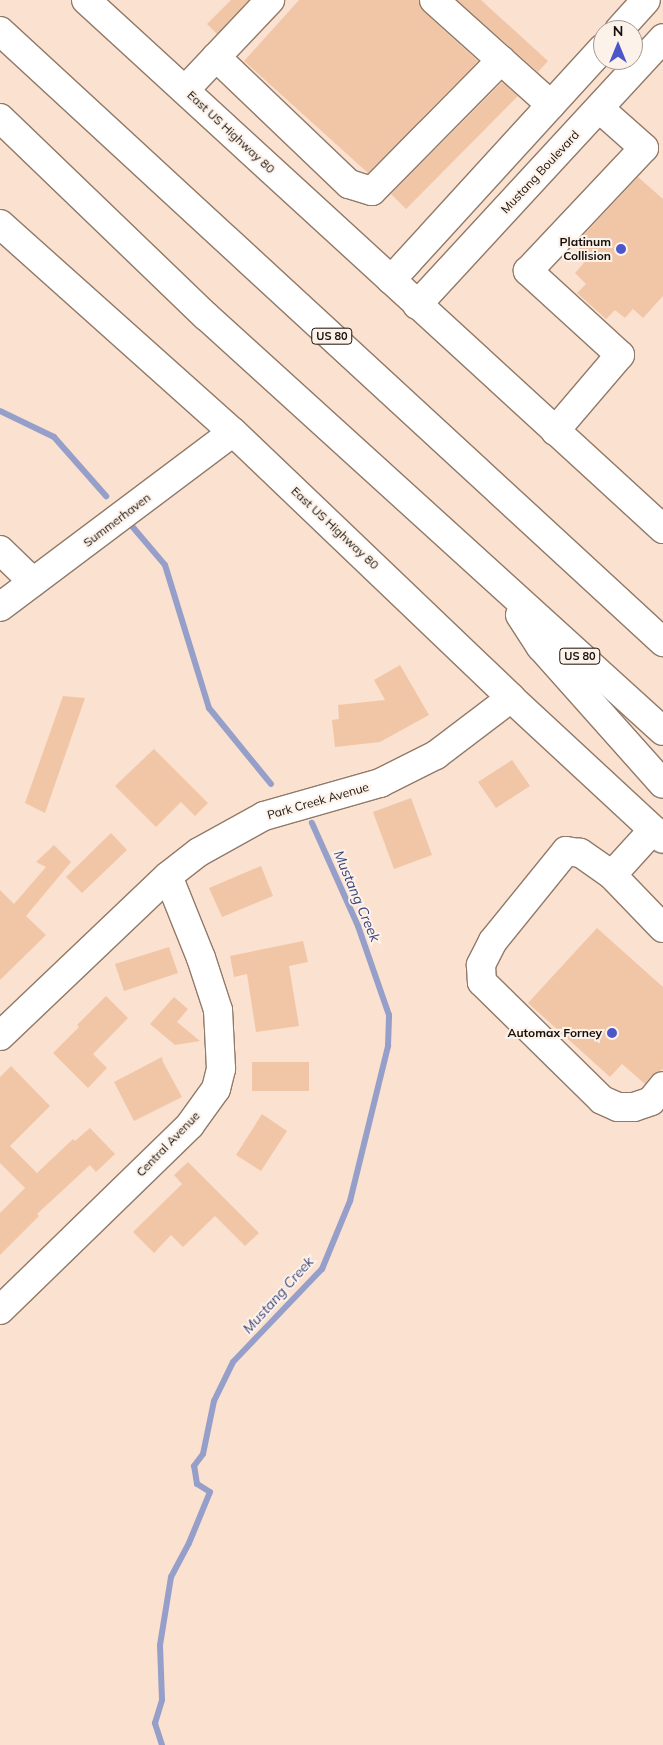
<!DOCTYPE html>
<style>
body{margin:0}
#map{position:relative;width:663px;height:1745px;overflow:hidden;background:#fbe1cf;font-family:Mulish,sans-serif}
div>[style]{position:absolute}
.stream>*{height:6px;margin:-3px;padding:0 3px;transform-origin:3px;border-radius:3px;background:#959fc9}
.building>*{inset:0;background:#f0c6a7}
.roads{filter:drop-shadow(1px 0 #917a69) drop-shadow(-1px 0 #917a69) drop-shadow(0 1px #917a69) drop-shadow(0 -1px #917a69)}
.minor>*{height:28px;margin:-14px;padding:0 14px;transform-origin:14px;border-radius:14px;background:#fff}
.major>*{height:28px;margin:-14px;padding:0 14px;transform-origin:14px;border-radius:14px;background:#fff}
.highway>*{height:28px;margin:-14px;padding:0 14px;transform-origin:14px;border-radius:14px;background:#fff}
.dots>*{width:14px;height:14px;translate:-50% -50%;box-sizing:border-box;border:2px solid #fcf2ea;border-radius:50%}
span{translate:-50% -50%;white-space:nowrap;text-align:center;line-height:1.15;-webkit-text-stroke:4px #fcf2ea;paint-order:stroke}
.shield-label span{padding:1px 4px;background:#fcf2ea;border:1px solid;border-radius:4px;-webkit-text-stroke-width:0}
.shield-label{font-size:11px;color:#18100a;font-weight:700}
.street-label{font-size:12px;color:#18100a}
.poi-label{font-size:12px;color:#18100a;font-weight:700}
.right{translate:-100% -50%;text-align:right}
.water-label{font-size:14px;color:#3b447b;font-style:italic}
.north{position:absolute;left:593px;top:20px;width:50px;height:50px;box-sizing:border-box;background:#fcf2ea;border:1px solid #a19890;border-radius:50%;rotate:0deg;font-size:14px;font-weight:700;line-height:20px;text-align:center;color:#18100a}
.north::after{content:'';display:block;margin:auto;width:18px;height:22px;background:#4c56cb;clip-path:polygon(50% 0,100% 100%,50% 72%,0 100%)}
</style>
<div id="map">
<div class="stream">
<i style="left:0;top:411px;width:60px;rotate:25.7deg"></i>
<i style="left:54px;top:437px;width:79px;rotate:48.6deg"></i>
<i style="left:131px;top:525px;width:52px;rotate:49.6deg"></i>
<i style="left:165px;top:565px;width:150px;rotate:72.9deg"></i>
<i style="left:209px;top:708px;width:98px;rotate:50.8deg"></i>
<i style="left:162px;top:1745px;width:23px;rotate:-108deg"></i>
<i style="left:155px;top:1723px;width:24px;rotate:-73deg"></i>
<i style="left:162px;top:1700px;width:55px;rotate:-92.1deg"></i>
<i style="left:160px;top:1645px;width:69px;rotate:-80.8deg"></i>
<i style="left:171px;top:1577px;width:38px;rotate:-62deg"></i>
<i style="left:189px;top:1543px;width:55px;rotate:-67.6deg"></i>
<i style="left:210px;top:1492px;width:15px;rotate:-148deg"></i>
<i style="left:197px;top:1484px;width:18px;rotate:-99deg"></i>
<i style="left:194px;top:1466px;width:15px;rotate:-53deg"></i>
<i style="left:203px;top:1454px;width:54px;rotate:-78.3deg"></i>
<i style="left:214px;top:1401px;width:43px;rotate:-64deg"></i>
<i style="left:233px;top:1362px;width:129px;rotate:-46.3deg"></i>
<i style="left:322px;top:1269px;width:74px;rotate:-67.6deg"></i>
<i style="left:350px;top:1201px;width:160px;rotate:-76.2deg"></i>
<i style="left:388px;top:1046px;width:31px;rotate:-88deg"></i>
<i style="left:389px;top:1015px;width:94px;rotate:-109.2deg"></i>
<i style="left:358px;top:926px;width:113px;rotate:-114.1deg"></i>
</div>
<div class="building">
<i style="clip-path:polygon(231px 0,249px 0,217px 34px,207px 24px)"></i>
<i style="clip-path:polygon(299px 0,419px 0,424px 12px,478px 61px,368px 173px,244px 61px)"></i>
<i style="clip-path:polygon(457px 0,481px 0,548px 61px,538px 72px)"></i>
<i style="clip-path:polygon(502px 82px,518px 96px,406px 209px,391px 194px)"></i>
<i style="clip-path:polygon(638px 177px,663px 199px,663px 296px,643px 318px,633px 309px,625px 318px,615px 310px,606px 319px,577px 293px,586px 284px,575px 273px,584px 263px,574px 254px,583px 244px,579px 240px)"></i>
<i style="clip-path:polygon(400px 665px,429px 715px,380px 742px,335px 747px,332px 720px,339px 719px,338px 705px,385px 700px,374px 680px)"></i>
<i style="clip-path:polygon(63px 696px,85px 698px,45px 813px,25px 803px)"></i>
<i style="clip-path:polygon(154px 749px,208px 803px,195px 816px,181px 802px,156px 827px,115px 786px)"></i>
<i style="clip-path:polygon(512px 760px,530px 786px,496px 808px,478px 782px)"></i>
<i style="clip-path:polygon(411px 798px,432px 855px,394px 869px,373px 812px)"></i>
<i style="clip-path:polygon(111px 833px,127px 850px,82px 893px,66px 877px)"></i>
<i style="clip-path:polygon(54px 845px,71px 862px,26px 916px,46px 935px,0 980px,0 890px,14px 904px,46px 867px,36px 862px)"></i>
<i style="clip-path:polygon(261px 866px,273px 896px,222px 917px,209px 888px)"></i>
<i style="clip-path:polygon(597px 928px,663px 987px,663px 1069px,651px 1076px,645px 1084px,622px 1064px,610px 1077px,528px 1003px)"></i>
<i style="clip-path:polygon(303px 941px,308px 962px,289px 966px,299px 1026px,256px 1032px,247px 974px,234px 977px,230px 956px)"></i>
<i style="clip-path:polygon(169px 947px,178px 973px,124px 991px,115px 964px)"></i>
<i style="clip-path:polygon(106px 996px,128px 1018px,93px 1054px,107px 1068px,88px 1088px,53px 1053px,79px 1027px,77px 1025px)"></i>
<i style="clip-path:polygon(174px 997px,188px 1009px,177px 1022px,200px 1041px,175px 1045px,150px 1024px)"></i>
<i style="clip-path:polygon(162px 1057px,163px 1062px,182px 1097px,134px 1121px,114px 1082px)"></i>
<i style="clip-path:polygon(252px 1062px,309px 1062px,309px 1091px,252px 1091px)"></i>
<i style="clip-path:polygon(11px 1066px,50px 1106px,10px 1146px,37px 1173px,73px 1139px,75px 1141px,90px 1128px,115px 1154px,96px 1172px,90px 1165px,37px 1214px,39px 1216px,0 1255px,0 1213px,25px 1188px,0 1163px,0 1077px)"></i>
<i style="clip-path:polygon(262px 1114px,287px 1131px,261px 1171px,236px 1155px)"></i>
<i style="clip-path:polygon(188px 1162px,259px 1233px,245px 1246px,215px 1216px,183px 1247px,171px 1235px,154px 1253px,133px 1232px,182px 1184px,174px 1175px)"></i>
</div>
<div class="roads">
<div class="minor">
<i style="left:434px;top:0;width:157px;rotate:41.9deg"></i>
<i style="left:619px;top:30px;width:40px;rotate:-48deg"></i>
<i style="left:216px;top:57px;width:184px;rotate:43.7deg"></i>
<i style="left:349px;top:184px;width:24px;rotate:17deg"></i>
<i style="left:372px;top:191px;width:184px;rotate:-45.4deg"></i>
<i style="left:185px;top:90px;width:124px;rotate:-46.6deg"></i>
<i style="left:391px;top:280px;width:314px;rotate:-47.6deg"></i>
<i style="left:417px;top:305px;width:363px;rotate:-47.3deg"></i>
<i style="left:555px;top:431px;width:100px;rotate:-49.5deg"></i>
<i style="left:620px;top:355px;width:125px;rotate:-137.6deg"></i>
<i style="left:528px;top:271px;width:169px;rotate:-46.7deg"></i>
<i style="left:644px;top:148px;width:60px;rotate:-138.4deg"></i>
<i style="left:0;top:550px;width:46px;rotate:44.1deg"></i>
<i style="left:0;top:607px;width:291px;rotate:-36.9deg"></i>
<i style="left:612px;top:875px;width:61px;rotate:-47.7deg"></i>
<i style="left:663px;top:928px;width:74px;rotate:-133.9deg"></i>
<i style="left:612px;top:875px;width:39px;rotate:-145deg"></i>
<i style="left:580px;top:853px;width:14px;rotate:-172deg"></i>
<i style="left:566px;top:851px;width:116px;rotate:129deg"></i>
<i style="left:493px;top:941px;width:27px;rotate:117deg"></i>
<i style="left:481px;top:965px;width:17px;rotate:87deg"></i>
<i style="left:482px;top:982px;width:168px;rotate:44.5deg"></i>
<i style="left:602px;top:1100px;width:17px;rotate:24deg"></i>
<i style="left:618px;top:1107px;width:16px"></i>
<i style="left:634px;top:1107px;width:18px;rotate:-19deg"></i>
<i style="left:651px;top:1101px;width:19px;rotate:-51deg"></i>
<i style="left:0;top:1036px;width:232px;rotate:-43.6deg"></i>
<i style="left:168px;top:876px;width:39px;rotate:-38deg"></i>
<i style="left:199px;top:852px;width:74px;rotate:-29deg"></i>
<i style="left:264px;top:816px;width:121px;rotate:-15.9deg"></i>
<i style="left:380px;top:783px;width:63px;rotate:-26.6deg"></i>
<i style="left:436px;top:755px;width:94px;rotate:-37.2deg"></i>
<i style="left:0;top:1310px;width:265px;rotate:-44.2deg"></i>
<i style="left:190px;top:1125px;width:44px;rotate:-54.2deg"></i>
<i style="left:216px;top:1089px;width:21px;rotate:-76deg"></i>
<i style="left:221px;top:1069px;width:59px;rotate:-92.9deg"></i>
<i style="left:218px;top:1010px;width:55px;rotate:-108.1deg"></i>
<i style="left:201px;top:958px;width:88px;rotate:-111.9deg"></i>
</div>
<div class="major">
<i style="left:86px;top:0;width:783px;rotate:42.51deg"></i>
<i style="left:0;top:224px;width:312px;rotate:41.8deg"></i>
<i style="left:233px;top:432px;width:385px;rotate:43.7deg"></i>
<i style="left:511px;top:698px;width:207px;rotate:42.8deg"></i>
</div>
<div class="highway">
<i style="left:0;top:31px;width:902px;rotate:42.66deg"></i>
<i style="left:0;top:118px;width:286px;rotate:43.9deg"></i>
<i style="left:206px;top:316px;width:617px;rotate:42.24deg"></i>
<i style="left:520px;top:615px;width:38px;rotate:57deg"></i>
<i style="left:541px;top:647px;width:183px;rotate:48.3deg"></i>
</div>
</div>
<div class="dots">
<i style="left:621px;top:249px;background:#4c56cb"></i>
<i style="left:612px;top:1033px;background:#4c56cb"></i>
</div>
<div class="shield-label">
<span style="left:332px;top:336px">US 80</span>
<span style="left:580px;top:656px">US 80</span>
</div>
<div class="street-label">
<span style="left:231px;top:132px;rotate:43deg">East US Highway 80</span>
<span style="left:540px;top:172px;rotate:-47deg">Mustang Boulevard</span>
<span style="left:117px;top:520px;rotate:-37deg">Summerhaven</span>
<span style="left:335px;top:528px;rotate:43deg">East US Highway 80</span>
<span style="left:318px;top:801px;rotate:-16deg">Park Creek Avenue</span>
<span style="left:168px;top:1144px;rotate:-46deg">Central Avenue</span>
</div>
<div class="poi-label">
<span class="right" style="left:611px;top:249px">Platinum<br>Collision</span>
<span class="right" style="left:602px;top:1033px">Automax Forney</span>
</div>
<div class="water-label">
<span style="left:357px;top:896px;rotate:67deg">Mustang Creek</span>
<span style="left:278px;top:1295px;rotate:-48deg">Mustang Creek</span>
</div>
<div class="north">N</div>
</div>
